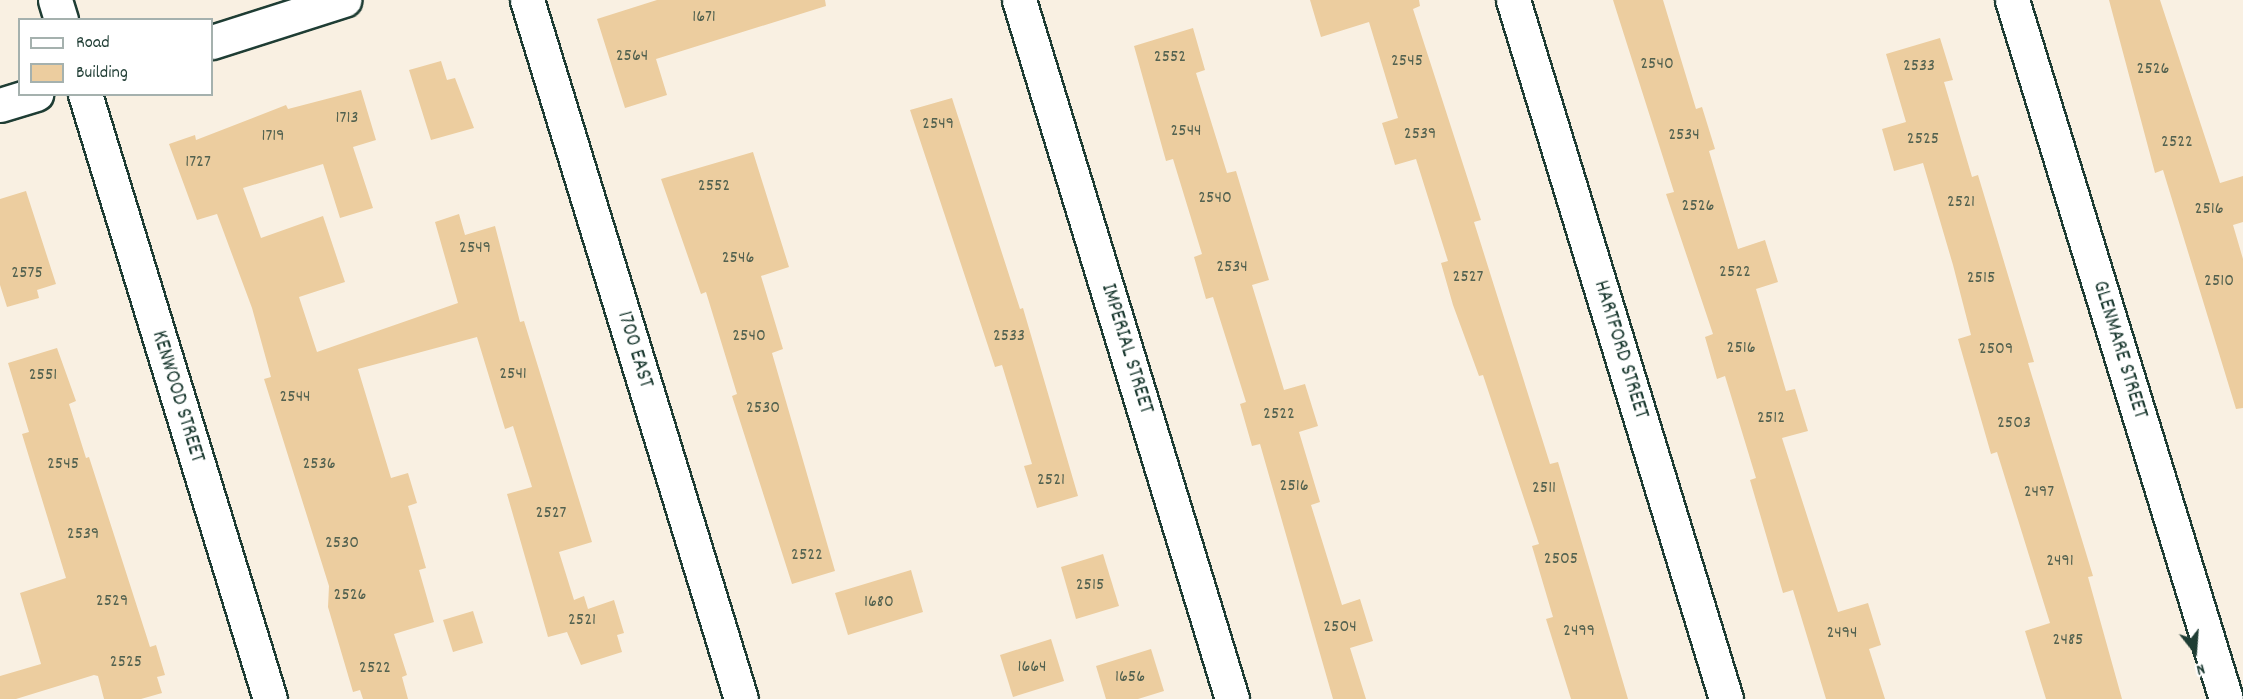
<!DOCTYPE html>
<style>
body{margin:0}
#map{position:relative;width:2243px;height:699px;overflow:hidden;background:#f9f0e2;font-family:Dekko,sans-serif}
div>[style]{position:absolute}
.building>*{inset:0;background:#eccd9f}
.roads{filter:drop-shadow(2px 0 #1f3d34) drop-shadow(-2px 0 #1f3d34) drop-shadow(0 2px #1f3d34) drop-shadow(0 -2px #1f3d34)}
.minor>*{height:33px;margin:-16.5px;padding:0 16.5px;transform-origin:16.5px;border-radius:16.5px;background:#fff}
span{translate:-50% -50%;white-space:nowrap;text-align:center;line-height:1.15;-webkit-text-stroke:5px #fff;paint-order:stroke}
.number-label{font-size:18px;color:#52614f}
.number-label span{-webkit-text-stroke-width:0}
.street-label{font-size:21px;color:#1f3d34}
.legend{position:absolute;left:18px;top:18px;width:195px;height:78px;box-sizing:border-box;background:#fff;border:2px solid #a5b1ae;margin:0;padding:8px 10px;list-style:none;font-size:18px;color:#1f3d34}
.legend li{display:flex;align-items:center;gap:12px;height:30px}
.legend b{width:30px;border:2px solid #a5b1ae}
.north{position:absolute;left:2165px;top:621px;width:60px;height:60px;-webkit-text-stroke:4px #fff;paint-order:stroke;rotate:163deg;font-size:16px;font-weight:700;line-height:24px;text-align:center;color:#1f3d34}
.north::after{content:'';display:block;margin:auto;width:21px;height:27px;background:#1f3d34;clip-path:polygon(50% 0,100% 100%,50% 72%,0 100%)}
</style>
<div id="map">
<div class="building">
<i style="clip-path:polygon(657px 0,825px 0,826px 6px,656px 59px,667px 95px,625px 108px,597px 19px)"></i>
<i style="clip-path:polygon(1310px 0,1419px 0,1420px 6px,1413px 9px,1481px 220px,1474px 222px,1550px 464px,1558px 462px,1628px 699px,1571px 699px,1546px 619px,1553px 617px,1532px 546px,1539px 544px,1483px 375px,1479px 376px,1453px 305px,1441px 263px,1448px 261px,1416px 159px,1395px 165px,1382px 123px,1398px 118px,1369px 22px,1321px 37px)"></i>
<i style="clip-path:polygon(1613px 0,1663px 0,1696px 109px,1702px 107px,1715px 149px,1709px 151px,1738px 249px,1765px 240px,1778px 282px,1756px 289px,1786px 391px,1795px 389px,1808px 431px,1782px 438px,1838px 612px,1868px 603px,1881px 645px,1869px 649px,1885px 699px,1826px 699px,1793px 590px,1783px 593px,1750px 480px,1756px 478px,1725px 376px,1717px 379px,1705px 337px,1713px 334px,1666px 194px,1674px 192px)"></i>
<i style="clip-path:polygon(2109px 0,2160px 0,2220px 183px,2243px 176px,2243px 222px,2233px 225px,2243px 259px,2243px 408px,2236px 409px,2163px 170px,2155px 173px)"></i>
<i style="clip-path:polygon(1193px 28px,1205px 70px,1196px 73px,1227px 173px,1236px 171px,1269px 280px,1252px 285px,1284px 390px,1305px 384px,1318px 426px,1299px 432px,1320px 502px,1311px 505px,1342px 605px,1360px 599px,1373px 641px,1350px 648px,1366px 699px,1333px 699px,1260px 444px,1252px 446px,1240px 404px,1246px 402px,1213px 297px,1206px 299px,1194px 257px,1202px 254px,1173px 159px,1166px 161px,1134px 46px)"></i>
<i style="clip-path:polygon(1940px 38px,1953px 80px,1944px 82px,1972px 177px,1978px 175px,2034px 362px,2028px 363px,2093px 576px,2088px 577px,2122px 699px,2046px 699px,2025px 631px,2050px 623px,1997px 452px,1991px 454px,1958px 339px,1971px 335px,1953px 265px,1923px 163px,1894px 171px,1882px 129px,1906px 122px,1886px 54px)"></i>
<i style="clip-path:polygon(441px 61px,447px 80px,455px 78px,474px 128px,431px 140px,409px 70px)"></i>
<i style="clip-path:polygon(361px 90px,376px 140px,353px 147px,373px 208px,340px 218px,323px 164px,243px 188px,261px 238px,323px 216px,345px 282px,299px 297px,317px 352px,458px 303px,435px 222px,459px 214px,465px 235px,495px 226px,520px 322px,524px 321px,592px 542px,559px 552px,574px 600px,584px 596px,588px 609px,614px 600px,624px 633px,617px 635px,622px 652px,581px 665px,567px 632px,548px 637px,507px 494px,532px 487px,513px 426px,505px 429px,477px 337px,358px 369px,391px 478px,408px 473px,417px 503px,408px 506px,426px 568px,419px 570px,434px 622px,394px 634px,407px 675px,402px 677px,408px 699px,363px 699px,360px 690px,353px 692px,328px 607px,329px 586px,264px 379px,271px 377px,252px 308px,217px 214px,197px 220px,169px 144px,195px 135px,196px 140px,286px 105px,288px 109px)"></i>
<i style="clip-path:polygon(952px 98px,1020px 309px,1023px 308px,1078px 496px,1037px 508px,1024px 466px,1032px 464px,1002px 365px,995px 367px,910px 110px)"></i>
<i style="clip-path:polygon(753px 152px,789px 267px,761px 276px,783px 349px,772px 353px,835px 571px,792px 584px,732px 396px,737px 394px,706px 292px,701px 294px,661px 179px)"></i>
<i style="clip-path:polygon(26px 191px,56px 284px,37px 290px,39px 298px,7px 307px,0 285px,0 199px)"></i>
<i style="clip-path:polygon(57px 348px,76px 401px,69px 404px,86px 458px,89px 457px,150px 647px,156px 645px,165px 675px,157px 677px,162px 693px,141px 699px,104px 699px,98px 676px,94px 675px,16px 699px,0 699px,0 676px,41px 664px,20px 593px,66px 578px,22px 434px,29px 432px,8px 363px)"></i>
<i style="clip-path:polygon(1103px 554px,1119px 606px,1076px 619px,1061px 567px)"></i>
<i style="clip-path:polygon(911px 570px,923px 612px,848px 635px,835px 593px)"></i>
<i style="clip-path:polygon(473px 611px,483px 643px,453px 652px,443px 620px)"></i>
<i style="clip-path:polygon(1051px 639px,1064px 681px,1013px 697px,1000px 655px)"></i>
<i style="clip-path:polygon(1151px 649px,1164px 691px,1138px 699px,1106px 699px,1096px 666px)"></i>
</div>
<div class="roads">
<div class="minor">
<i style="left:55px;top:0;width:21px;rotate:73deg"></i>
<i style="left:527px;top:0;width:731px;rotate:72.98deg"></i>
<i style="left:1019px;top:0;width:731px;rotate:73.05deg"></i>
<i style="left:1513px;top:0;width:731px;rotate:73.05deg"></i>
<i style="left:2012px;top:0;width:731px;rotate:72.98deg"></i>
<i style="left:212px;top:42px;width:139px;rotate:-17.7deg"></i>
<i style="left:85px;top:94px;width:633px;rotate:73deg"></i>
<i style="left:0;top:105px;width:38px;rotate:-17deg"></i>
</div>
</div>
<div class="number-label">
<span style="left:704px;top:18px">1671</span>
<span style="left:632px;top:57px">2564</span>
<span style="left:1170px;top:58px">2552</span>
<span style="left:1407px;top:62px">2545</span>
<span style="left:1657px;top:65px">2540</span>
<span style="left:1919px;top:67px">2533</span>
<span style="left:2153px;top:70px">2526</span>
<span style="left:347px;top:119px">1713</span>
<span style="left:938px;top:125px">2549</span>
<span style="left:1186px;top:132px">2544</span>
<span style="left:1420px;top:135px">2539</span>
<span style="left:1684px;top:136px">2534</span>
<span style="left:273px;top:137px">1719</span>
<span style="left:1923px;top:140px">2525</span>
<span style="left:2177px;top:143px">2522</span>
<span style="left:198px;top:163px">1727</span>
<span style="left:714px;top:187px">2552</span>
<span style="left:1215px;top:199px">2540</span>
<span style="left:1961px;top:203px">2521</span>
<span style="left:1698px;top:207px">2526</span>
<span style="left:2209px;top:210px">2516</span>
<span style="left:475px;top:249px">2549</span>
<span style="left:738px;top:259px">2546</span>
<span style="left:1232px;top:268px">2534</span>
<span style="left:1735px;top:273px">2522</span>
<span style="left:27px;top:274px">2575</span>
<span style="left:1468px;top:278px">2527</span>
<span style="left:1981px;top:279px">2515</span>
<span style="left:2219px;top:282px">2510</span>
<span style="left:749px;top:337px">2540</span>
<span style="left:1009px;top:337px">2533</span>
<span style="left:1741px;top:349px">2516</span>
<span style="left:1996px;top:350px">2509</span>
<span style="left:513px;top:375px">2541</span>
<span style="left:43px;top:376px">2551</span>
<span style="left:295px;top:398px">2544</span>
<span style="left:763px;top:409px">2530</span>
<span style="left:1279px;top:415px">2522</span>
<span style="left:1771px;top:419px">2512</span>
<span style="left:2014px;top:424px">2503</span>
<span style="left:63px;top:465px">2545</span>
<span style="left:319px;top:465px">2536</span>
<span style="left:1051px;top:481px">2521</span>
<span style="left:1294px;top:487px">2516</span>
<span style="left:1544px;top:489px">2511</span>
<span style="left:2039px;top:493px">2497</span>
<span style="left:551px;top:514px">2527</span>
<span style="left:83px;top:535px">2539</span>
<span style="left:342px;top:544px">2530</span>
<span style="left:807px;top:556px">2522</span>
<span style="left:1561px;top:560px">2505</span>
<span style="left:2060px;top:562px">2491</span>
<span style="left:1090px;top:586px">2515</span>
<span style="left:350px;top:596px">2526</span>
<span style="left:112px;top:602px">2529</span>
<span style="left:879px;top:603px">1680</span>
<span style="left:582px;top:621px">2521</span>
<span style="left:1340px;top:628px">2504</span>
<span style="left:1579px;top:632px">2499</span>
<span style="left:1842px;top:634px">2494</span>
<span style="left:2068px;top:641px">2485</span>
<span style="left:126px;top:663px">2525</span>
<span style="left:1032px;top:668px">1664</span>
<span style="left:375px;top:669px">2522</span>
<span style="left:1130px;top:678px">1656</span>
</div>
<div class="street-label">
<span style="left:1126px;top:349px;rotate:73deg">IMPERIAL STREET</span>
<span style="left:634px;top:350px;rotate:73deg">1700 EAST</span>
<span style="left:1620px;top:350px;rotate:73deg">HARTFORD STREET</span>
<span style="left:2119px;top:350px;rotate:73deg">GLENMARE STREET</span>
<span style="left:177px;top:397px;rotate:73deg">KENWOOD STREET</span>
</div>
<ul class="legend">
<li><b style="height:8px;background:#fff"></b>Road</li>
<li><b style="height:16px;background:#eccd9f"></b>Building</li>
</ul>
<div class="north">N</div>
</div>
